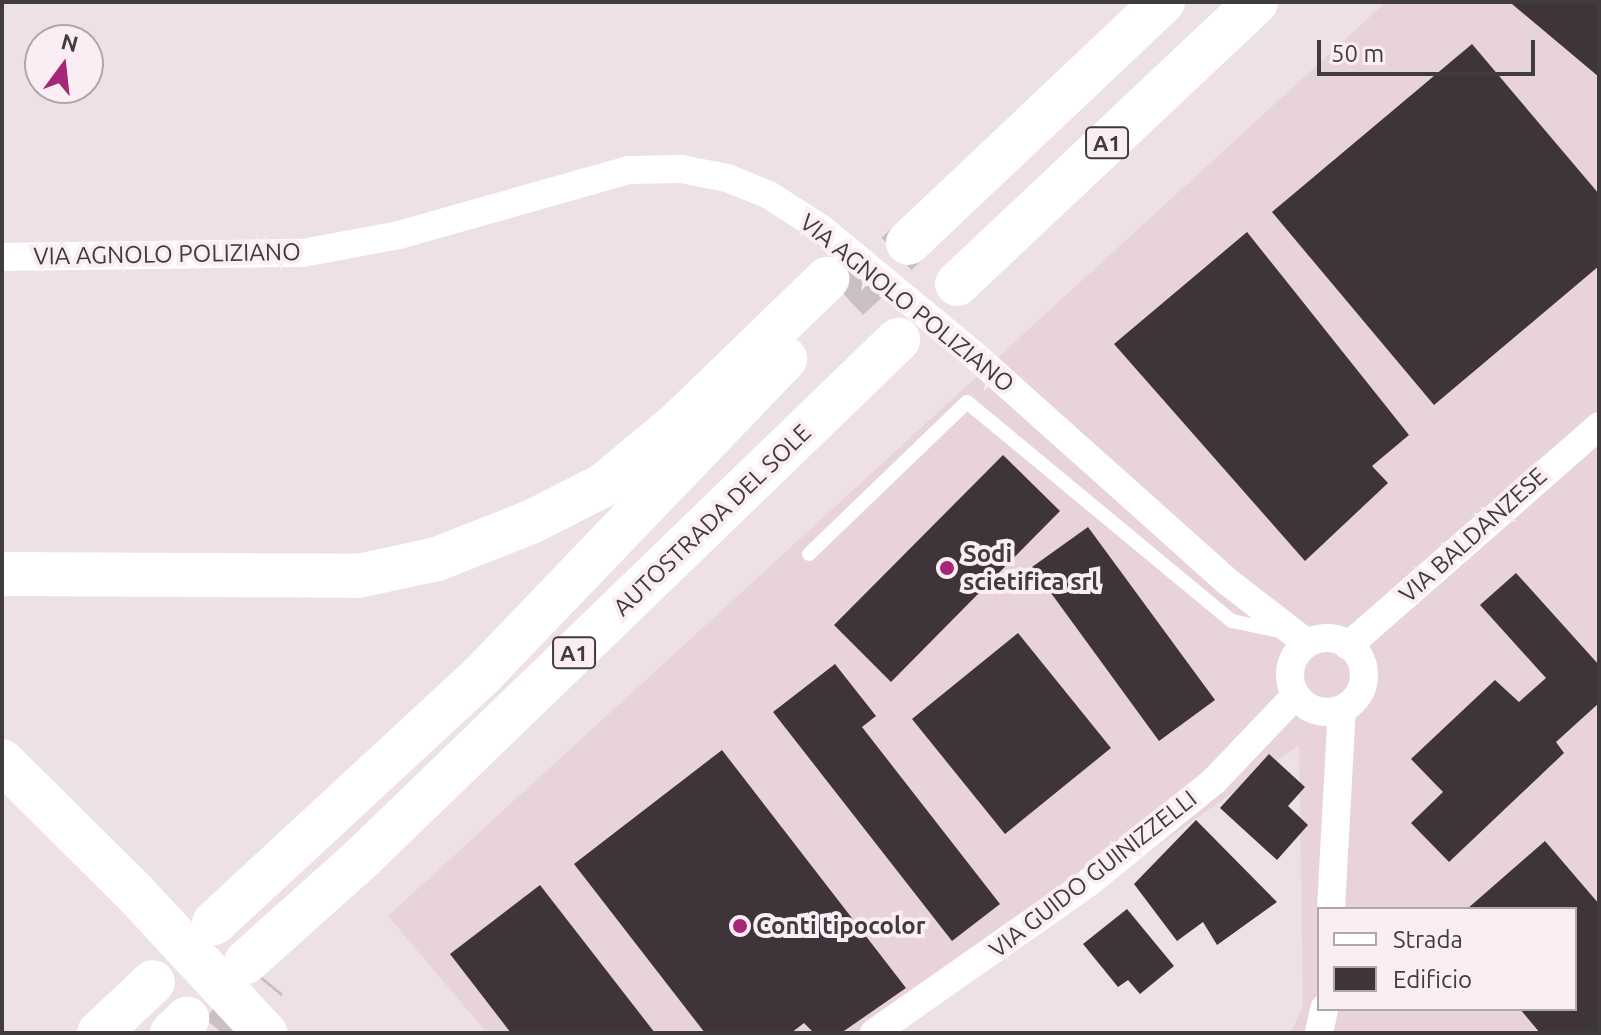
<!DOCTYPE html>
<style>
body{margin:0}
#map{position:relative;width:1601px;height:1035px;overflow:hidden;background:#ede0e6;font-family:Ubuntu,sans-serif}
div>[style]{position:absolute}
.built>*{inset:0;background:#e8d3dd}
.building>*{inset:0;background:#3e3439}
.highway-tunnel>*{height:44px;margin-top:-22px;transform-origin:0;background:repeating-linear-gradient(90deg,#cabfc4 0 44px,transparent 0 66px)}
.lane>*{height:14px;margin:-7px;padding:0 7px;transform-origin:7px;border-radius:7px;background:#fff}
.street>*{height:28px;margin:-14px;padding:0 14px;transform-origin:14px;border-radius:14px;background:#fff}
.street>.ring{margin:-14px;padding:0;box-sizing:content-box;background:none;border:28px solid #fff;border-radius:50%}
.highway>*{height:44px;margin:-22px;padding:0 22px;transform-origin:22px;border-radius:22px;background:#fff}
.dots>*{width:22px;height:22px;translate:-50% -50%;box-sizing:border-box;border:4px solid #fbedf4;border-radius:50%}
span{translate:-50% -50%;white-space:nowrap;text-align:center;line-height:1.15;-webkit-text-stroke:8px #fbedf4;paint-order:stroke}
.shield-label span{padding:2px 6px;background:#fbedf4;border:2px solid;border-radius:6px;-webkit-text-stroke-width:0}
.shield-label{font-size:22px;color:#403b3e;font-weight:700}
.street-label{font-size:24px;color:#403b3e}
.poi-label{font-size:24px;color:#403b3e;font-weight:700}
.left{translate:0 -50%;text-align:left}
.frame{position:absolute;inset:0;border:4px solid #403b3e;pointer-events:none}
.legend{position:absolute;left:1317px;top:907px;width:260px;height:104px;box-sizing:border-box;background:#fbedf4;border:2px solid #b0a6ab;margin:0;padding:10px 14px;list-style:none;font-size:24px;color:#403b3e}
.legend li{display:flex;align-items:center;gap:16px;height:40px}
.legend b{width:40px;border:2px solid #b0a6ab}
.north{position:absolute;left:24px;top:24px;width:80px;height:80px;box-sizing:border-box;background:#fbedf4;border:2px solid #b0a6ab;border-radius:50%;rotate:15deg;font-size:22px;font-weight:700;line-height:32px;text-align:center;color:#403b3e}
.north::after{content:'';display:block;margin:auto;width:28px;height:36px;background:#a62677;clip-path:polygon(50% 0,100% 100%,50% 72%,0 100%)}
.scale{position:absolute;left:1317px;top:40px;width:218px;height:36px;box-sizing:border-box;border:4px solid #403b3e;border-top:0;padding-left:10px;font-size:24px;line-height:28px;white-space:nowrap;color:#403b3e;-webkit-text-stroke:6px #fbedf4;paint-order:stroke}
</style>
<div id="map">
<div class="built">
<i style="clip-path:polygon(evenodd,1386px 2px,1599px 2px,1599px 1033px,1291px 1033px,1303px 1004px,1299px 745px,897px 1033px,487px 1033px,388px 916px,1386px 2px,1319px 909px,1575px 909px,1575px 1009px,1319px 1009px,1319px 909px)"></i>
</div>
<div class="building">
<i style="clip-path:polygon(1514px 2px,1599px 2px,1599px 77px,1512px 4px)"></i>
<i style="clip-path:polygon(1472px 44px,1599px 194px,1599px 266px,1434px 405px,1272px 212px)"></i>
<i style="clip-path:polygon(1247px 232px,1409px 435px,1372px 466px,1388px 483px,1305px 561px,1114px 344px)"></i>
<i style="clip-path:polygon(1003px 455px,1060px 511px,891px 682px,834px 625px)"></i>
<i style="clip-path:polygon(1088px 527px,1215px 700px,1159px 741px,1032px 567px)"></i>
<i style="clip-path:polygon(1516px 573px,1599px 665px,1599px 703px,1556px 742px,1564px 753px,1449px 862px,1411px 823px,1443px 792px,1411px 759px,1495px 680px,1519px 702px,1546px 678px,1480px 605px)"></i>
<i style="clip-path:polygon(1018px 633px,1111px 748px,1005px 834px,912px 719px)"></i>
<i style="clip-path:polygon(835px 664px,876px 716px,862px 727px,1000px 904px,952px 941px,773px 712px)"></i>
<i style="clip-path:polygon(722px 750px,906px 988px,841px 1033px,814px 1033px,804px 1023px,791px 1033px,705px 1033px,574px 864px)"></i>
<i style="clip-path:polygon(1269px 754px,1305px 787px,1288px 806px,1308px 825px,1277px 860px,1220px 808px)"></i>
<i style="clip-path:polygon(1196px 820px,1277px 902px,1217px 945px,1203px 922px,1177px 941px,1134px 884px)"></i>
<i style="clip-path:polygon(1545px 841px,1599px 904px,1599px 1033px,1540px 1033px,1520px 1009px,1575px 1009px,1575px 909px,1467px 909px)"></i>
<i style="clip-path:polygon(540px 885px,655px 1033px,511px 1033px,450px 954px)"></i>
<i style="clip-path:polygon(1127px 909px,1174px 966px,1140px 994px,1128px 980px,1118px 987px,1083px 944px)"></i>
</div>
<div class="highway-tunnel">
<i style="left:848px;top:299px;width:82px;rotate:-43deg"></i>
<i style="left:222px;top:1033px;width:69px;rotate:-50.3deg"></i>
</div>
<div class="lane">
<i style="left:809px;top:554px;width:219px;rotate:-43.9deg"></i>
<i style="left:967px;top:402px;width:344px;rotate:39.6deg"></i>
<i style="left:1232px;top:621px;width:49px;rotate:11.8deg"></i>
</div>
<div class="street">
<i style="left:2px;top:257px;width:301px;rotate:-0.8deg"></i>
<i style="left:303px;top:253px;width:98px;rotate:-10.6deg"></i>
<i style="left:399px;top:235px;width:238px;rotate:-15.8deg"></i>
<i style="left:628px;top:170px;width:53px;rotate:-1.1deg"></i>
<i style="left:681px;top:169px;width:47px;rotate:11.1deg"></i>
<i style="left:727px;top:178px;width:45px;rotate:22deg"></i>
<i style="left:769px;top:195px;width:63px;rotate:32.7deg"></i>
<i style="left:822px;top:229px;width:196px;rotate:39.6deg"></i>
<i style="left:973px;top:354px;width:342px;rotate:41.8deg"></i>
<i style="left:1228px;top:582px;width:100px;rotate:37.7deg"></i>
<i class="ring" style="left:1290px;top:638px;width:46px;height:46px"></i>
<i style="left:1348px;top:646px;width:334px;rotate:-41.2deg"></i>
<i style="left:1331px;top:909px;width:200px;rotate:-86.9deg"></i>
<i style="left:874px;top:1033px;width:261px;rotate:-35deg"></i>
<i style="left:1088px;top:883px;width:162px;rotate:-39deg"></i>
<i style="left:1214px;top:781px;width:119px;rotate:-46.4deg"></i>
<i style="left:1319px;top:1033px;width:25px;rotate:-78deg"></i>
</div>
<div class="highway">
<i style="left:908px;top:243px;width:351px;rotate:-43.4deg"></i>
<i style="left:957px;top:284px;width:411px;rotate:-43.3deg"></i>
<i style="left:2px;top:574px;width:356px;rotate:0.3deg"></i>
<i style="left:358px;top:576px;width:81px;rotate:-12.1deg"></i>
<i style="left:437px;top:559px;width:101px;rotate:-21.5deg"></i>
<i style="left:531px;top:522px;width:82px;rotate:-26.9deg"></i>
<i style="left:604px;top:485px;width:95px;rotate:-39.9deg"></i>
<i style="left:677px;top:424px;width:209px;rotate:-44deg"></i>
<i style="left:2px;top:761px;width:189px;rotate:44.8deg"></i>
<i style="left:136px;top:894px;width:190px;rotate:47.1deg"></i>
<i style="left:214px;top:923px;width:362px;rotate:-42.8deg"></i>
<i style="left:480px;top:677px;width:441px;rotate:-46.2deg"></i>
<i style="left:246px;top:962px;width:159px;rotate:-41.9deg"></i>
<i style="left:364px;top:856px;width:743px;rotate:-44.02deg"></i>
<i style="left:99px;top:1033px;width:74px;rotate:-43.4deg"></i>
<i style="left:172px;top:1033px;width:21px;rotate:-43deg"></i>
</div>
<div class="dots">
<i style="left:947px;top:568px;background:#a62677"></i>
<i style="left:740px;top:926px;background:#a62677"></i>
</div>
<div class="shield-label">
<span style="left:1107px;top:143px">A1</span>
<span style="left:574px;top:653px">A1</span>
</div>
<div class="street-label">
<span style="left:167px;top:254px;rotate:-1deg">VIA AGNOLO POLIZIANO</span>
<span style="left:907px;top:303px;rotate:39deg">VIA AGNOLO POLIZIANO</span>
<span style="left:712px;top:520px;rotate:-44deg">AUTOSTRADA DEL SOLE</span>
<span style="left:1473px;top:535px;rotate:-42deg">VIA BALDANZESE</span>
<span style="left:1093px;top:874px;rotate:-38deg">VIA GUIDO GUINIZZELLI</span>
</div>
<div class="poi-label">
<span class="left" style="left:963px;top:568px">Sodi<br>scietifica srl</span>
<span class="left" style="left:756px;top:926px">Conti tipocolor</span>
</div>
<div class="frame"></div>
<ul class="legend">
<li><b style="height:10px;background:#fff"></b>Strada</li>
<li><b style="height:22px;background:#3e3439"></b>Edificio</li>
</ul>
<div class="north">N</div>
<div class="scale">50 m</div>
</div>
